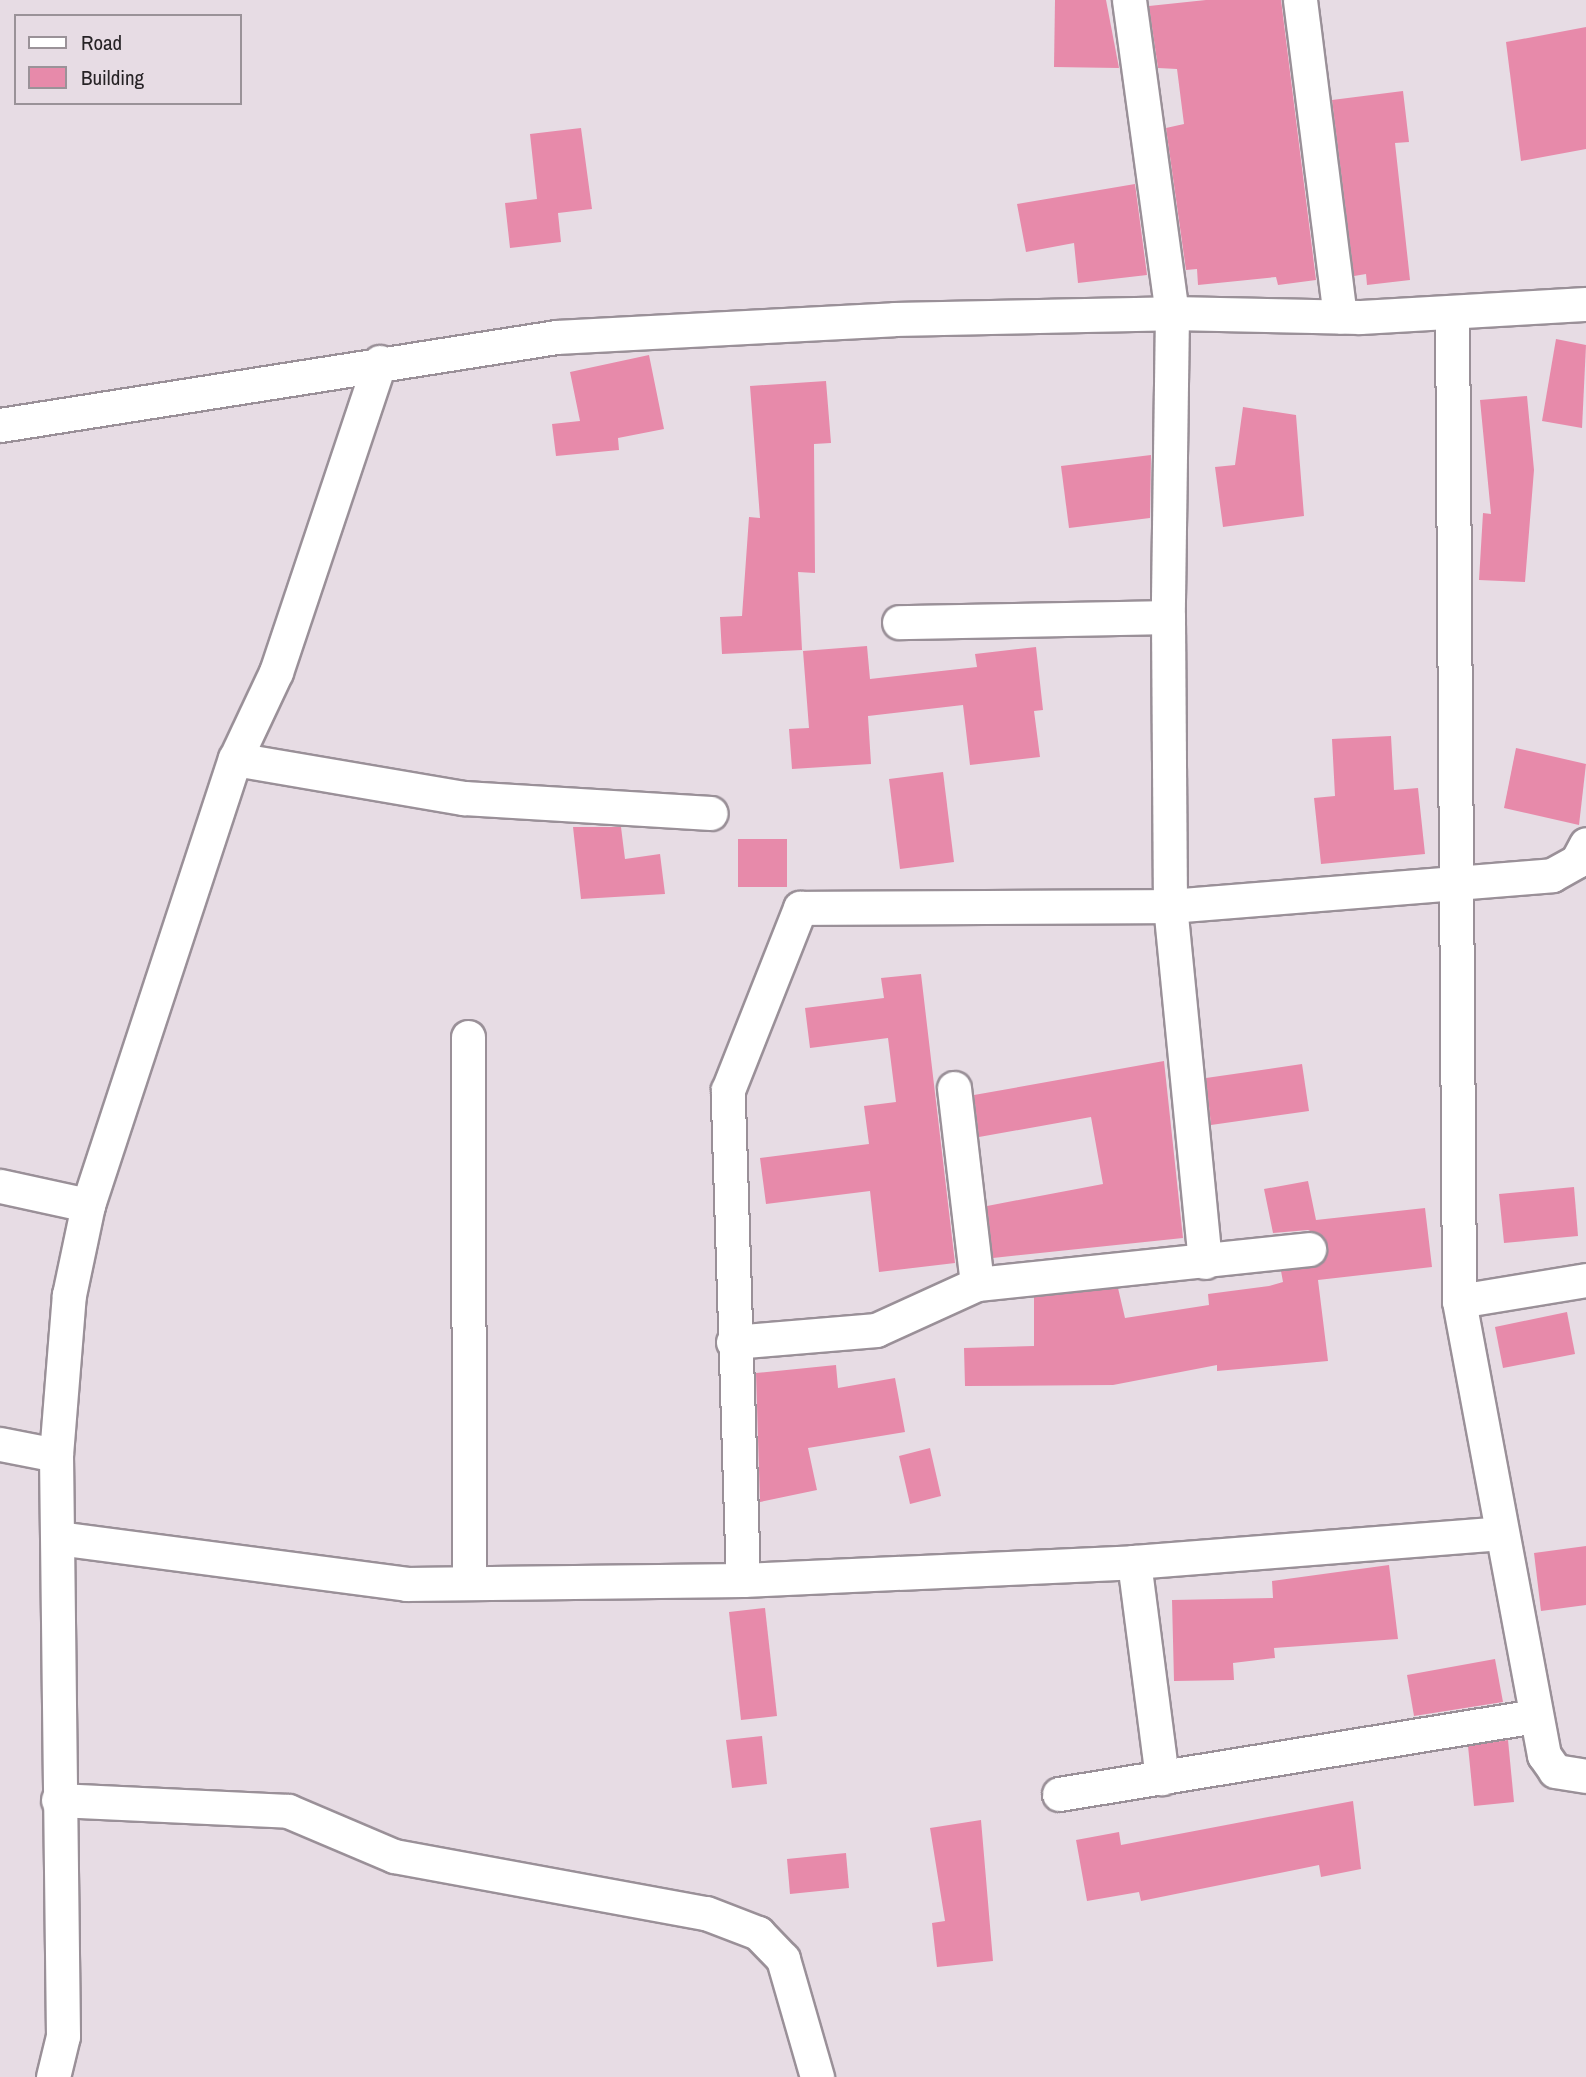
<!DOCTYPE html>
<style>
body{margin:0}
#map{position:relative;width:1586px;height:2077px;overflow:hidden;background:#e7dce4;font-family:"Archivo Narrow",sans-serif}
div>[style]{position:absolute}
.building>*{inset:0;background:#e78aaa}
.roads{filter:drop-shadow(2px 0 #9a9098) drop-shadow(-2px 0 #9a9098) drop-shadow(0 2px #9a9098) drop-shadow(0 -2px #9a9098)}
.minor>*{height:33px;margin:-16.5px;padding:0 16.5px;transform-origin:16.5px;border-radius:16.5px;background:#fff}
span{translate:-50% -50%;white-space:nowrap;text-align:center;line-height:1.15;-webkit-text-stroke:5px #e7dce4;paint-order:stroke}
.legend{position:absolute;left:14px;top:14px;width:228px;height:91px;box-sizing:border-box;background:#e7dce4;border:2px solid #9a9298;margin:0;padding:9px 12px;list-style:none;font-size:21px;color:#272326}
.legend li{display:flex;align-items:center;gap:14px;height:35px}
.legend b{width:35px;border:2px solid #9a9298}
</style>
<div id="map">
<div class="building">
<i style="clip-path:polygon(1055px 0,1106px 0,1119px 68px,1054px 67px)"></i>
<i style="clip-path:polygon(1206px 0,1281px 0,1316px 280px,1278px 285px,1276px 277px,1198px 285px,1197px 269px,1186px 270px,1166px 128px,1184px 124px,1177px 69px,1158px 68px,1149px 6px)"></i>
<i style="clip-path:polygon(1586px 27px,1586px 149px,1521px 161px,1506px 42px)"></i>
<i style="clip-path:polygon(1403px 91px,1409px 142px,1395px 143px,1410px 280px,1367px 285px,1366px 274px,1354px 276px,1332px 100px)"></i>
<i style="clip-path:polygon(581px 128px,592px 209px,558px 213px,561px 242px,510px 248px,505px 203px,537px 199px,530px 134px)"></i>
<i style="clip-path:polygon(1135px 184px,1147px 275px,1078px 283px,1074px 243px,1026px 252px,1017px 204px)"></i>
<i style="clip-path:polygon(1556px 339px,1586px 345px,1582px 428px,1542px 421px)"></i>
<i style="clip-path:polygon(649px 355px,664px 429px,618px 438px,619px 450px,556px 456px,552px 424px,580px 421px,570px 372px)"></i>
<i style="clip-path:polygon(826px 381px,831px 443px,814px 444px,815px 573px,798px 572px,802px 650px,722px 654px,720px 617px,742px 616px,749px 517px,760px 518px,750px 386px)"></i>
<i style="clip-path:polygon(1527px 396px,1534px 470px,1525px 582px,1479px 580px,1483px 513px,1491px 514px,1480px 400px)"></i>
<i style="clip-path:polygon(1243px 407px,1296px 415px,1304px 516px,1223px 527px,1215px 467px,1235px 465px)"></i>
<i style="clip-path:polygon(1151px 455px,1150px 518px,1069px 528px,1061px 466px)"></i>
<i style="clip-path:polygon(867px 646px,870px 679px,977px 667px,975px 654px,1036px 647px,1043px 710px,1034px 711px,1040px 757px,970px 765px,963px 705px,868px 716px,871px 764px,792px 769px,789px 729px,809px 728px,803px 651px)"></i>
<i style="clip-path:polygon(1391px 736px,1394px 790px,1418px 788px,1425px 854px,1321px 864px,1314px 798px,1335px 796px,1332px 739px)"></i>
<i style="clip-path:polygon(1516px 748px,1586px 764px,1579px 825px,1504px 808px)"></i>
<i style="clip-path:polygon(943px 772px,954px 862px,900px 869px,889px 779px)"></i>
<i style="clip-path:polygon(573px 827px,621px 827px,625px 859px,660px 854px,665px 894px,581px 899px)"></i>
<i style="clip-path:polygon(738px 839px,787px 839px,787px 887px,738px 887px)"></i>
<i style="clip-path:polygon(921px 974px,955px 1263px,879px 1272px,870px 1191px,766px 1204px,760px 1158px,869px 1144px,864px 1106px,896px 1102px,888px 1038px,810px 1048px,805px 1008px,884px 998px,881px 978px)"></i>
<i style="clip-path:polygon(1164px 1061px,1183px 1238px,993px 1258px,987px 1206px,1103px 1184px,1091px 1117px,979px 1137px,974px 1095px)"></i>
<i style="clip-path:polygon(1302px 1064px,1309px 1111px,1211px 1125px,1206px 1078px)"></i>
<i style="clip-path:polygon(1308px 1181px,1316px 1220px,1425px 1208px,1432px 1267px,1318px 1280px,1328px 1361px,1217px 1371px,1217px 1365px,1113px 1385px,965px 1386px,964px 1348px,1034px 1346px,1034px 1297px,1118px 1288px,1125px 1318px,1209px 1305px,1208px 1294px,1269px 1286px,1283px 1282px,1281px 1271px,1320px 1265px,1327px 1256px,1324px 1237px,1308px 1230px,1273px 1233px,1264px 1189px)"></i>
<i style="clip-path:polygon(1574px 1187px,1578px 1236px,1504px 1243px,1499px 1194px)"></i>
<i style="clip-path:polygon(1567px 1312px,1575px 1354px,1503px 1368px,1495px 1327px)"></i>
<i style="clip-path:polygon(836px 1365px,838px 1388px,895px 1378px,905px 1432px,808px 1448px,817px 1490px,760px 1502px,756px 1373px)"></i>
<i style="clip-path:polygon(930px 1448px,941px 1496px,910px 1504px,899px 1456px)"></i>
<i style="clip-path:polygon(1586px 1546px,1586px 1605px,1541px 1611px,1534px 1553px)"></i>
<i style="clip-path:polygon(1389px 1565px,1398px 1639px,1274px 1648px,1275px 1658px,1233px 1663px,1234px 1680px,1174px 1681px,1172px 1600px,1273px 1598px,1272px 1581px)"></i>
<i style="clip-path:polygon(765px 1608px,777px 1716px,741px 1720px,729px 1612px)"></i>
<i style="clip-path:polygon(1495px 1659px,1503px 1702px,1414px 1716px,1407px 1675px)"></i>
<i style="clip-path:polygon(762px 1736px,767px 1784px,732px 1788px,726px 1740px)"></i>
<i style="clip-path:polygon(1508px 1740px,1514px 1802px,1474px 1806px,1468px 1746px)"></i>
<i style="clip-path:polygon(1353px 1801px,1361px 1869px,1321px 1877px,1319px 1865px,1141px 1901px,1139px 1892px,1087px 1901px,1076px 1840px,1119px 1832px,1121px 1845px)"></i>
<i style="clip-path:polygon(981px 1820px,993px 1961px,937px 1967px,932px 1923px,945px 1921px,930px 1828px)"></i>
<i style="clip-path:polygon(846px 1853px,849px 1888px,790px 1894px,787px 1859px)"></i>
</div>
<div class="roads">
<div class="minor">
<i style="left:1129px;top:0;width:316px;rotate:82.2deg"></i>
<i style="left:1172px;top:313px;width:304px;rotate:90.8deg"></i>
<i style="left:1300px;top:0;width:319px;rotate:82.8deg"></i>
<i style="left:1452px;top:314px;width:987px;rotate:89.59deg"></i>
<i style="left:1459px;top:1301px;width:462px;rotate:79.4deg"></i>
<i style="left:1544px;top:1755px;width:19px;rotate:55deg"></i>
<i style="left:1555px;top:1771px;width:31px;rotate:9deg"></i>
<i style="left:0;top:425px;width:563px;rotate:-8.99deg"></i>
<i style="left:556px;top:337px;width:338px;rotate:-3deg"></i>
<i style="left:894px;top:319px;width:278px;rotate:-1.2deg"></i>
<i style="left:1172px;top:313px;width:188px;rotate:1.2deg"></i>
<i style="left:1360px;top:317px;width:226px;rotate:-3.3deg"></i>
<i style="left:235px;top:759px;width:232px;rotate:9.7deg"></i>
<i style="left:464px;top:798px;width:247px;rotate:3.5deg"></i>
<i style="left:468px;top:1037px;width:546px;rotate:89.9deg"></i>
<i style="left:954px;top:1088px;width:197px;rotate:83.3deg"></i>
<i style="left:0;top:1186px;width:90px;rotate:12.2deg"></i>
<i style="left:1205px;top:1262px;width:358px;rotate:-95.6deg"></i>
<i style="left:1170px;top:906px;width:383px;rotate:-4.6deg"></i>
<i style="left:1552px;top:875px;width:29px;rotate:-29deg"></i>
<i style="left:1577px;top:861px;width:19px;rotate:-62deg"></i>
<i style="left:1459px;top:1301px;width:129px;rotate:-9.4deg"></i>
<i style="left:733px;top:1342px;width:144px;rotate:-4.8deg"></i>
<i style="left:876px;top:1330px;width:111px;rotate:-24.5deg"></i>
<i style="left:977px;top:1284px;width:334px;rotate:-6deg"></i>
<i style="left:0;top:1444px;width:57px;rotate:11.1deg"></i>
<i style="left:58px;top:1538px;width:351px;rotate:7.5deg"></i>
<i style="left:406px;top:1584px;width:337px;rotate:-0.7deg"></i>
<i style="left:743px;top:1580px;width:391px;rotate:-2.6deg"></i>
<i style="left:1134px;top:1562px;width:368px;rotate:-4.5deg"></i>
<i style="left:1134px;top:1562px;width:218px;rotate:82.6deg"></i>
<i style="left:743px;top:1580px;width:490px;rotate:-91.8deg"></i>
<i style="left:728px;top:1090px;width:196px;rotate:-68.4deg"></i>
<i style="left:800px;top:908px;width:370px;rotate:-0.3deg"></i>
<i style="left:1170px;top:906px;width:289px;rotate:-90.4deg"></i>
<i style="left:1168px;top:617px;width:269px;rotate:178.9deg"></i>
<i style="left:1059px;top:1794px;width:481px;rotate:-9.3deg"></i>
<i style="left:58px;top:1800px;width:230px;rotate:2.7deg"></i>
<i style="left:288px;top:1811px;width:115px;rotate:23deg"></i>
<i style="left:394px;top:1856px;width:317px;rotate:10.4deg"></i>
<i style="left:706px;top:1913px;width:56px;rotate:21deg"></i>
<i style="left:758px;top:1933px;width:36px;rotate:46deg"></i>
<i style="left:783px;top:1959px;width:123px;rotate:73.9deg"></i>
<i style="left:53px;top:2077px;width:42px;rotate:-76.3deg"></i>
<i style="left:63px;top:2036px;width:581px;rotate:-90.69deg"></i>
<i style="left:56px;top:1455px;width:161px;rotate:-85.4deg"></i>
<i style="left:69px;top:1295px;width:92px;rotate:-78.1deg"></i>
<i style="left:88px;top:1205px;width:470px;rotate:-71.8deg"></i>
<i style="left:235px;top:759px;width:96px;rotate:-64.8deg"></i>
<i style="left:276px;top:672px;width:327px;rotate:-71.5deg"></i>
</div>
</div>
<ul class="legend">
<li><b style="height:9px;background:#fff"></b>Road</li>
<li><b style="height:19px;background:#e78aaa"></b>Building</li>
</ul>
</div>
